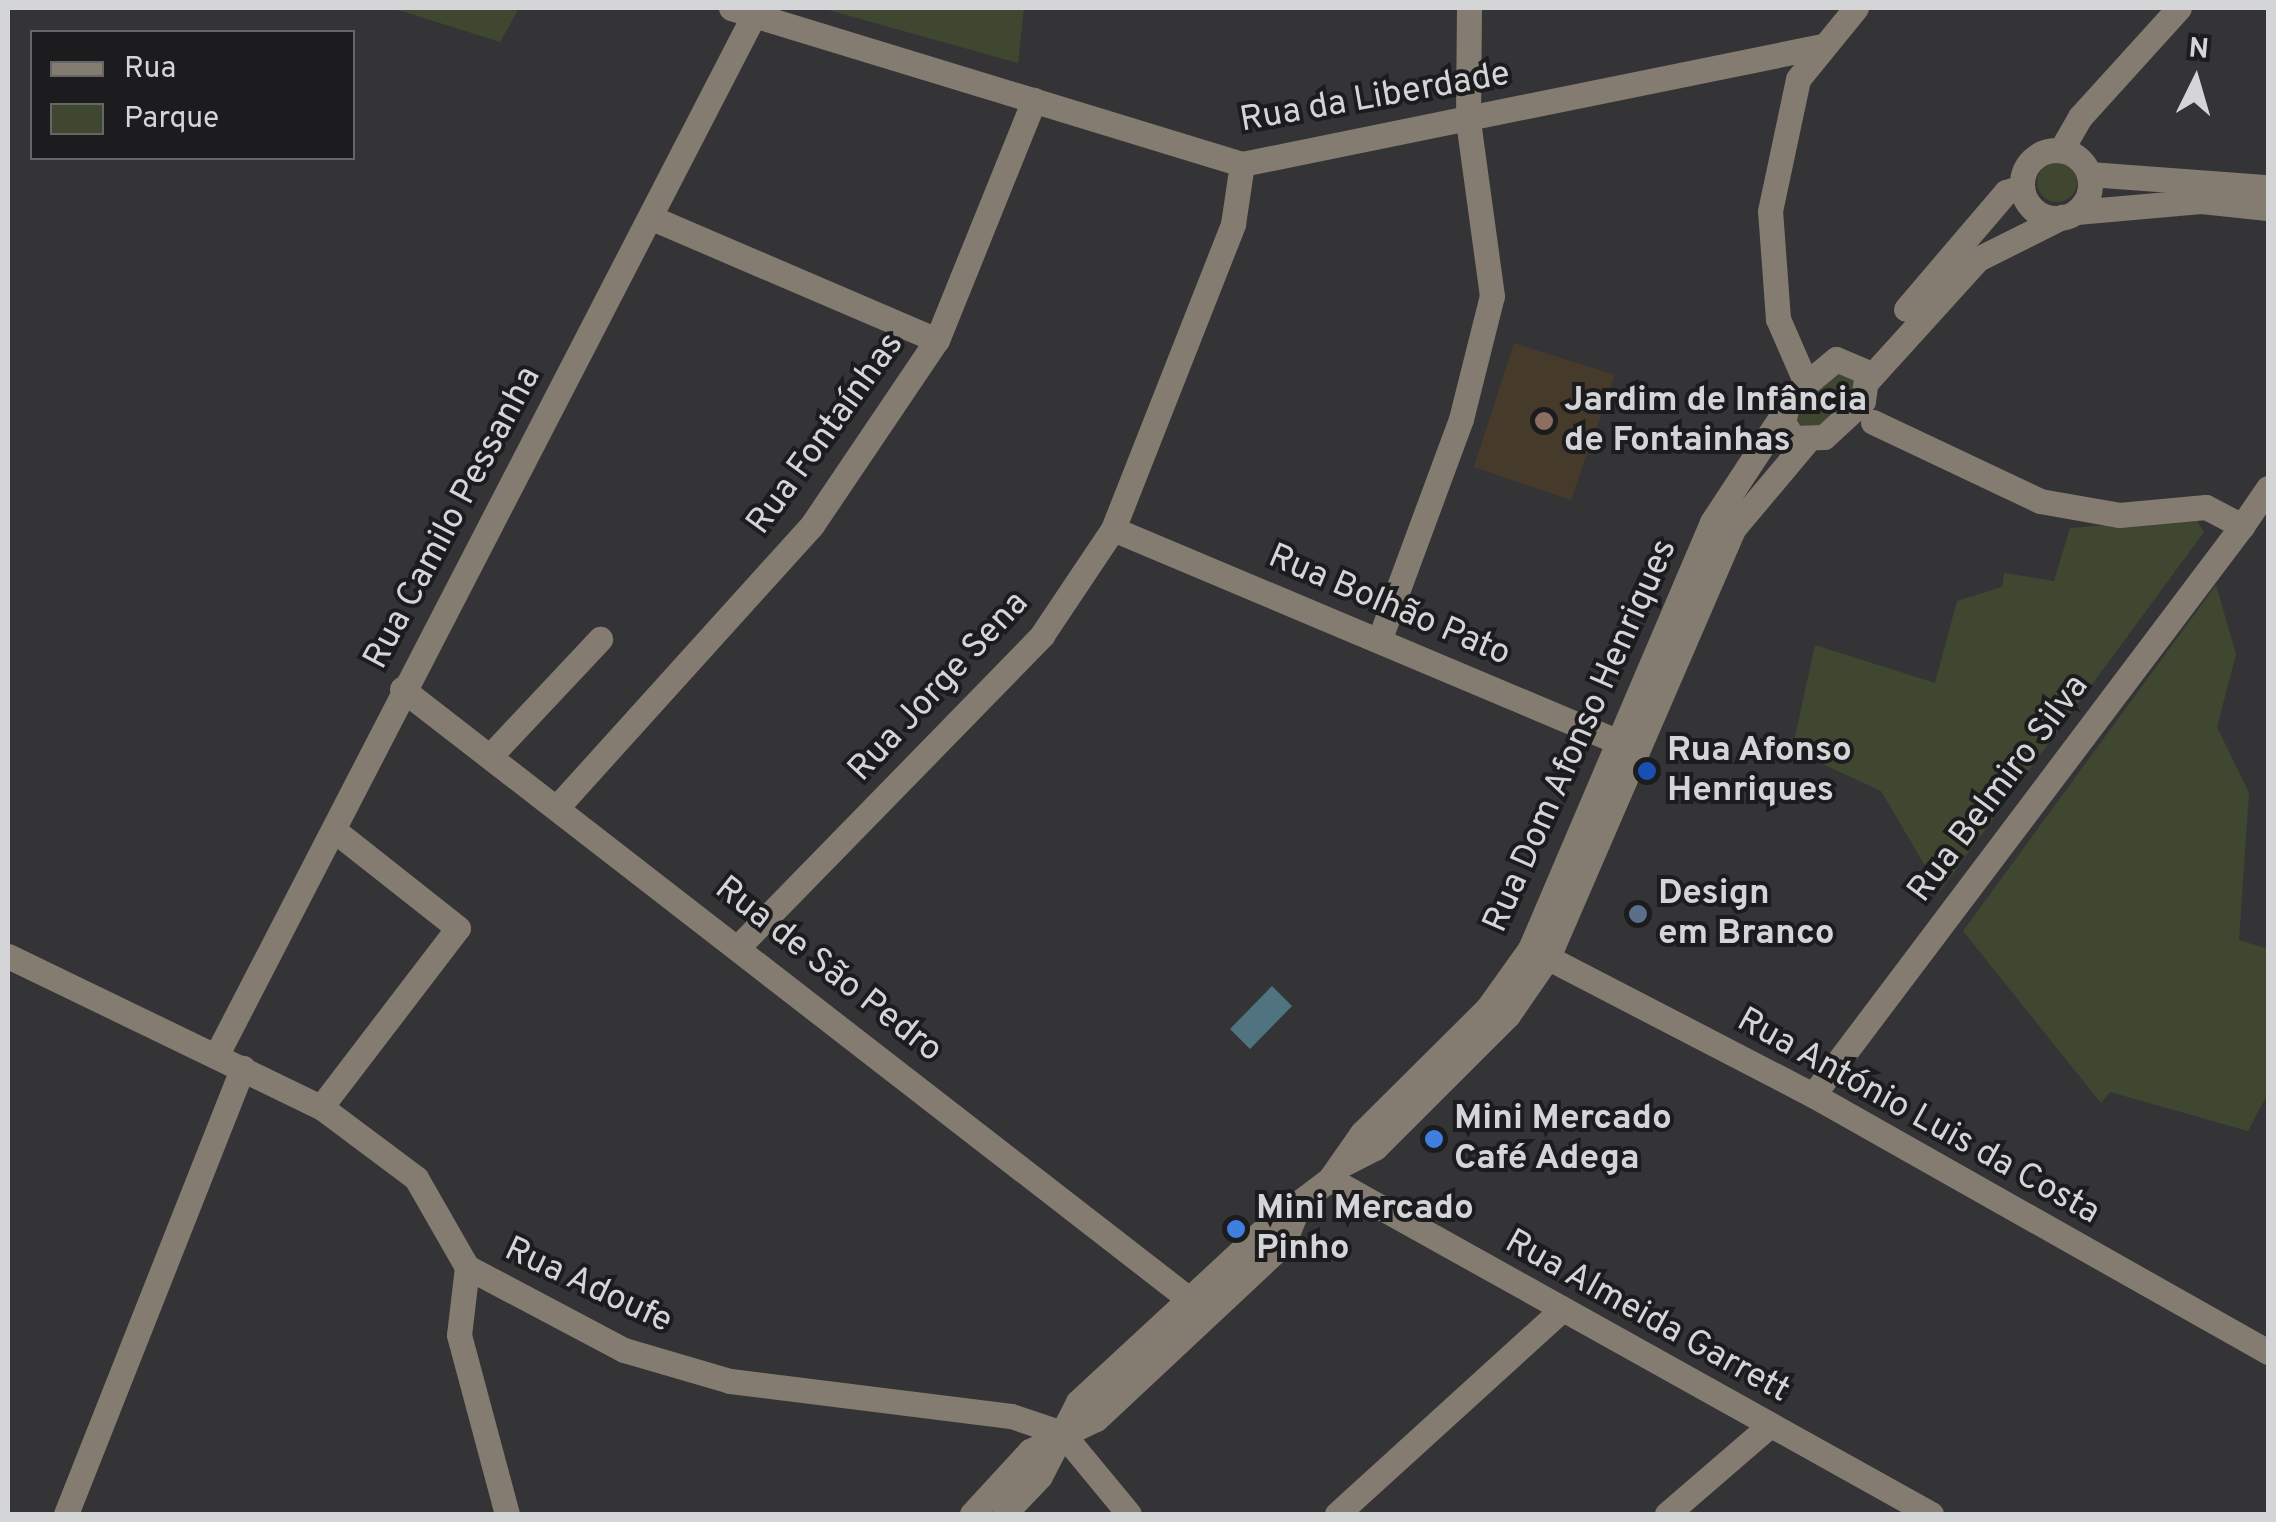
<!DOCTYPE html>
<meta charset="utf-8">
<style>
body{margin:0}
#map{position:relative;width:2276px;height:1522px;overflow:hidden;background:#343437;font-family:Overpass,sans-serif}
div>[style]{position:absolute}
.education>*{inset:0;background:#463a2b}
.green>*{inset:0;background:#404730}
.round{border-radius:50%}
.water>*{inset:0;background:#4f747f}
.minor>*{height:25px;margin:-12.5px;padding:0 12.5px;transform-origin:12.5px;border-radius:12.5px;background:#847c70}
.minor>.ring{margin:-12.5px;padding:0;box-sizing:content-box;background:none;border:25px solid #847c70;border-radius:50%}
.dots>*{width:28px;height:28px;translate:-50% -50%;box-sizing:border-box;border:5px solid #1c1c1e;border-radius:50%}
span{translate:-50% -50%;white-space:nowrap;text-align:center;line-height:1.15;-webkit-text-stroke:8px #1c1c1e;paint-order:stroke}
.street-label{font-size:35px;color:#d4d5d7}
.poi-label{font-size:35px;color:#d4d5d7;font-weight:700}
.left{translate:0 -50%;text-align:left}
.frame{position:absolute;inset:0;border:10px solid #d4d5d7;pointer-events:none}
.legend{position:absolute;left:30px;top:30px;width:325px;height:130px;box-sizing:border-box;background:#1c1c1e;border:2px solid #666668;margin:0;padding:12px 18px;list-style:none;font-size:30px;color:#d4d5d7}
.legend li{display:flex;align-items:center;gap:20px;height:50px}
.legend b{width:50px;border:2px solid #666668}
.north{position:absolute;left:2146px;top:30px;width:100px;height:100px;-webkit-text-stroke:8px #1c1c1e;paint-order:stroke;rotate:5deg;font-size:28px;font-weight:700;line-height:40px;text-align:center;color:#d4d5d7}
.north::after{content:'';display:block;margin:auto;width:35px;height:45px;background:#d4d5d7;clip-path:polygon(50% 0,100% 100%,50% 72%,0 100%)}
</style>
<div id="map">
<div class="education">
<i style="clip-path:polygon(1514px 343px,1615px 375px,1571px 500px,1474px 467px)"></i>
</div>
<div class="green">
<i style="clip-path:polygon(392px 8px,519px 8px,500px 42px)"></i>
<i style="clip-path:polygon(821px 8px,1024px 8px,1018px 63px)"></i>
<i class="round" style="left:2037px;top:162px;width:40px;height:40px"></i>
<i style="clip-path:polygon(1856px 370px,1859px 399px,1804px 436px,1789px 412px,1823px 372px)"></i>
<i style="clip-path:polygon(2195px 518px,2204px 532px,1940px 891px,1881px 791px,1792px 750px,1815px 645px,1935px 683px,1957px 601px,2002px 587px,2004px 573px,2054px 581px,2070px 528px)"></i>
<i style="clip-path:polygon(2216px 585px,2236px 654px,2217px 727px,2249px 793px,2239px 940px,2268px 949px,2268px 1093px,2248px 1131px,2110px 1092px,2101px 1103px,1963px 931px)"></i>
</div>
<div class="water">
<i style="clip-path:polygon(1272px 986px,1292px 1006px,1250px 1049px,1230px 1029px)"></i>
</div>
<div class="minor">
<i style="left:731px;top:8px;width:534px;rotate:16.98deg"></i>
<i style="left:1242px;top:164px;width:592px;rotate:-11.5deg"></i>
<i style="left:2061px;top:150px;width:38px;rotate:-60deg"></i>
<i style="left:2080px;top:117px;width:147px;rotate:-47.8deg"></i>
<i class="ring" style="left:2022px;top:150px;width:43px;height:43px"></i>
<i style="left:2089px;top:174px;width:179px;rotate:4.2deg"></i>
<i style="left:2076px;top:212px;width:125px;rotate:-5deg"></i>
<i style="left:2201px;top:201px;width:67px;rotate:6deg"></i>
<i style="left:652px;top:218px;width:310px;rotate:23.2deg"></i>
<i style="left:1906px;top:309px;width:154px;rotate:-49.5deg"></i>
<i style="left:2006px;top:192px;width:17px;rotate:-17deg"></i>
<i style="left:1836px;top:359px;width:34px;rotate:23deg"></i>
<i style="left:1867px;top:372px;width:29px;rotate:98deg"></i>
<i style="left:1863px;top:401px;width:53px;rotate:137.3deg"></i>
<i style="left:1824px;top:437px;width:31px;rotate:178deg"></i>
<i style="left:1793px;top:438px;width:19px;rotate:-122deg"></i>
<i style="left:1783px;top:422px;width:25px;rotate:-76deg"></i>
<i style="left:1789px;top:398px;width:61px;rotate:-39.7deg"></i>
<i style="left:1869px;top:379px;width:162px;rotate:-47.8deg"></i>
<i style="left:1978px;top:259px;width:94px;rotate:-26.6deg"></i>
<i style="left:1805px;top:381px;width:68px;rotate:-113.5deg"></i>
<i style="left:1778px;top:319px;width:108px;rotate:-94.2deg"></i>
<i style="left:1770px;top:211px;width:135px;rotate:-78deg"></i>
<i style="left:1798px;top:79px;width:92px;rotate:-50.8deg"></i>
<i style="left:1873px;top:422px;width:185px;rotate:25.3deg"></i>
<i style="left:2040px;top:501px;width:80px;rotate:10deg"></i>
<i style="left:2119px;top:515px;width:87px;rotate:-5.3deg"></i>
<i style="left:2206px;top:507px;width:41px;rotate:27.8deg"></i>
<i style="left:2242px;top:526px;width:46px;rotate:-55.6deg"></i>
<i style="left:1113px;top:529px;width:564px;rotate:22.84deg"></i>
<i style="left:1380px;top:638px;width:233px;rotate:-69.7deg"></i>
<i style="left:1461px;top:419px;width:127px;rotate:-75.9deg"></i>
<i style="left:1492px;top:296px;width:178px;rotate:-97.8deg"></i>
<i style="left:1468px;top:120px;width:112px;rotate:-89.5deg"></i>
<i style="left:402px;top:689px;width:1019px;rotate:37.78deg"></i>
<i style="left:492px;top:754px;width:158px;rotate:-46.8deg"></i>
<i style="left:559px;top:805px;width:377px;rotate:-47.9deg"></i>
<i style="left:812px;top:525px;width:223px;rotate:-56deg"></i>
<i style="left:937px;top:340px;width:259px;rotate:-68deg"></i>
<i style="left:740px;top:945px;width:433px;rotate:-45.7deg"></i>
<i style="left:1042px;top:635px;width:128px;rotate:-56.2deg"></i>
<i style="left:1113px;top:529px;width:328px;rotate:-68.5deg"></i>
<i style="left:1233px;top:224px;width:61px;rotate:-81.5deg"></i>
<i style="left:1535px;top:951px;width:313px;rotate:27.4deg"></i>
<i style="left:1813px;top:1095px;width:523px;rotate:29.46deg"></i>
<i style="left:8px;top:956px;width:348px;rotate:25.8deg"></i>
<i style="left:321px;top:1107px;width:119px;rotate:36.8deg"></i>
<i style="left:416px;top:1178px;width:103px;rotate:60.2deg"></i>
<i style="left:467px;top:1267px;width:178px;rotate:27.9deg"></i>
<i style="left:624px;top:1350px;width:110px;rotate:16.3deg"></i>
<i style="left:730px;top:1381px;width:283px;rotate:7.1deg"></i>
<i style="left:1011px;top:1416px;width:54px;rotate:18.4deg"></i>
<i style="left:217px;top:1054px;width:1170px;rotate:-62.67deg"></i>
<i style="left:1813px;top:1095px;width:713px;rotate:-52.99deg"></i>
<i style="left:321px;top:1107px;width:225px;rotate:-52.6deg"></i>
<i style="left:458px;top:928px;width:158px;rotate:-141.7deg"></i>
<i style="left:1345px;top:1163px;width:34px;rotate:-27deg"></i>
<i style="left:1375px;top:1148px;width:188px;rotate:-45deg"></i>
<i style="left:1508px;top:1015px;width:70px;rotate:-55.4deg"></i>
<i style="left:1548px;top:957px;width:466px;rotate:-66.6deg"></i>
<i style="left:1733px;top:529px;width:114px;rotate:-50deg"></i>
<i style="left:1330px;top:1179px;width:688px;rotate:29.14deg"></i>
<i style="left:467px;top:1267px;width:68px;rotate:96.7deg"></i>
<i style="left:459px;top:1335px;width:185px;rotate:75deg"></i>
<i style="left:1062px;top:1433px;width:105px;rotate:50.4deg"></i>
<i style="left:66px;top:1514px;width:480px;rotate:-68.4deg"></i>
<i style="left:972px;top:1514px;width:86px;rotate:-47.4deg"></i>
<i style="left:1030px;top:1451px;width:73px;rotate:-25.9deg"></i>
<i style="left:1096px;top:1419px;width:256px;rotate:-43.1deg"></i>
<i style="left:1283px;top:1244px;width:35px;rotate:-68deg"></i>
<i style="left:1004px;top:1514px;width:52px;rotate:-46.5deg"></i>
<i style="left:1040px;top:1476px;width:83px;rotate:-62.8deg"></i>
<i style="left:1078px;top:1402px;width:259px;rotate:-42.8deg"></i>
<i style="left:1268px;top:1226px;width:78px;rotate:-37.2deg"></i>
<i style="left:1330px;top:1179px;width:56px;rotate:-55.2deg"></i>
<i style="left:1362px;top:1133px;width:176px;rotate:-44.8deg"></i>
<i style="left:1487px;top:1009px;width:74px;rotate:-54.4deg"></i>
<i style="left:1530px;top:949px;width:464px;rotate:-66.9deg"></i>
<i style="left:1712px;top:522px;width:129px;rotate:-56.7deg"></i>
<i style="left:1337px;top:1514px;width:304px;rotate:-42.3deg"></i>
<i style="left:1667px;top:1514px;width:136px;rotate:-40.8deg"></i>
</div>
<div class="dots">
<i style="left:1544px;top:421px;background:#8d6e63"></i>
<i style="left:1647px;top:771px;background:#1a4fb4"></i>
<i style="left:1638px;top:914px;background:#5c6f8a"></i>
<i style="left:1434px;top:1139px;background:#3f7fe0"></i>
<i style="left:1236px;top:1229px;background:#3f7fe0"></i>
</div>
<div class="street-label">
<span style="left:1375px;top:98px;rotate:-10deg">Rua da Liberdade</span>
<span style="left:826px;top:434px;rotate:-54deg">Rua Fontaínhas</span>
<span style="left:453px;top:518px;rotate:-62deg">Rua Camilo Pessanha</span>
<span style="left:1389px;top:606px;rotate:23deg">Rua Bolhão Pato</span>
<span style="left:939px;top:687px;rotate:-47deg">Rua Jorge Sena</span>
<span style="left:1581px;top:736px;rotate:-66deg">Rua Dom Afonso Henriques</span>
<span style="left:1999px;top:789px;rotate:-53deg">Rua Belmiro Silva</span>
<span style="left:828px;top:970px;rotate:38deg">Rua de São Pedro</span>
<span style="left:1918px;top:1117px;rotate:29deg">Rua António Luis da Costa</span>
<span style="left:588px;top:1286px;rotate:25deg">Rua Adoufe</span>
<span style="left:1647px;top:1317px;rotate:29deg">Rua Almeida Garrett</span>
</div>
<div class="poi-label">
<span class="left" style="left:1564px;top:421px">Jardim de Infância<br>de Fontainhas</span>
<span class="left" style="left:1667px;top:771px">Rua Afonso<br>Henriques</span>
<span class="left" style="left:1658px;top:914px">Design<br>em Branco</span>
<span class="left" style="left:1454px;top:1139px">Mini Mercado<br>Café Adega</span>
<span class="left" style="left:1256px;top:1229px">Mini Mercado<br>Pinho</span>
</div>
<div class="frame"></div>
<ul class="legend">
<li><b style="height:12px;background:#847c70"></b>Rua</li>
<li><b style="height:28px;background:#404730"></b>Parque</li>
</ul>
<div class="north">N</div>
</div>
